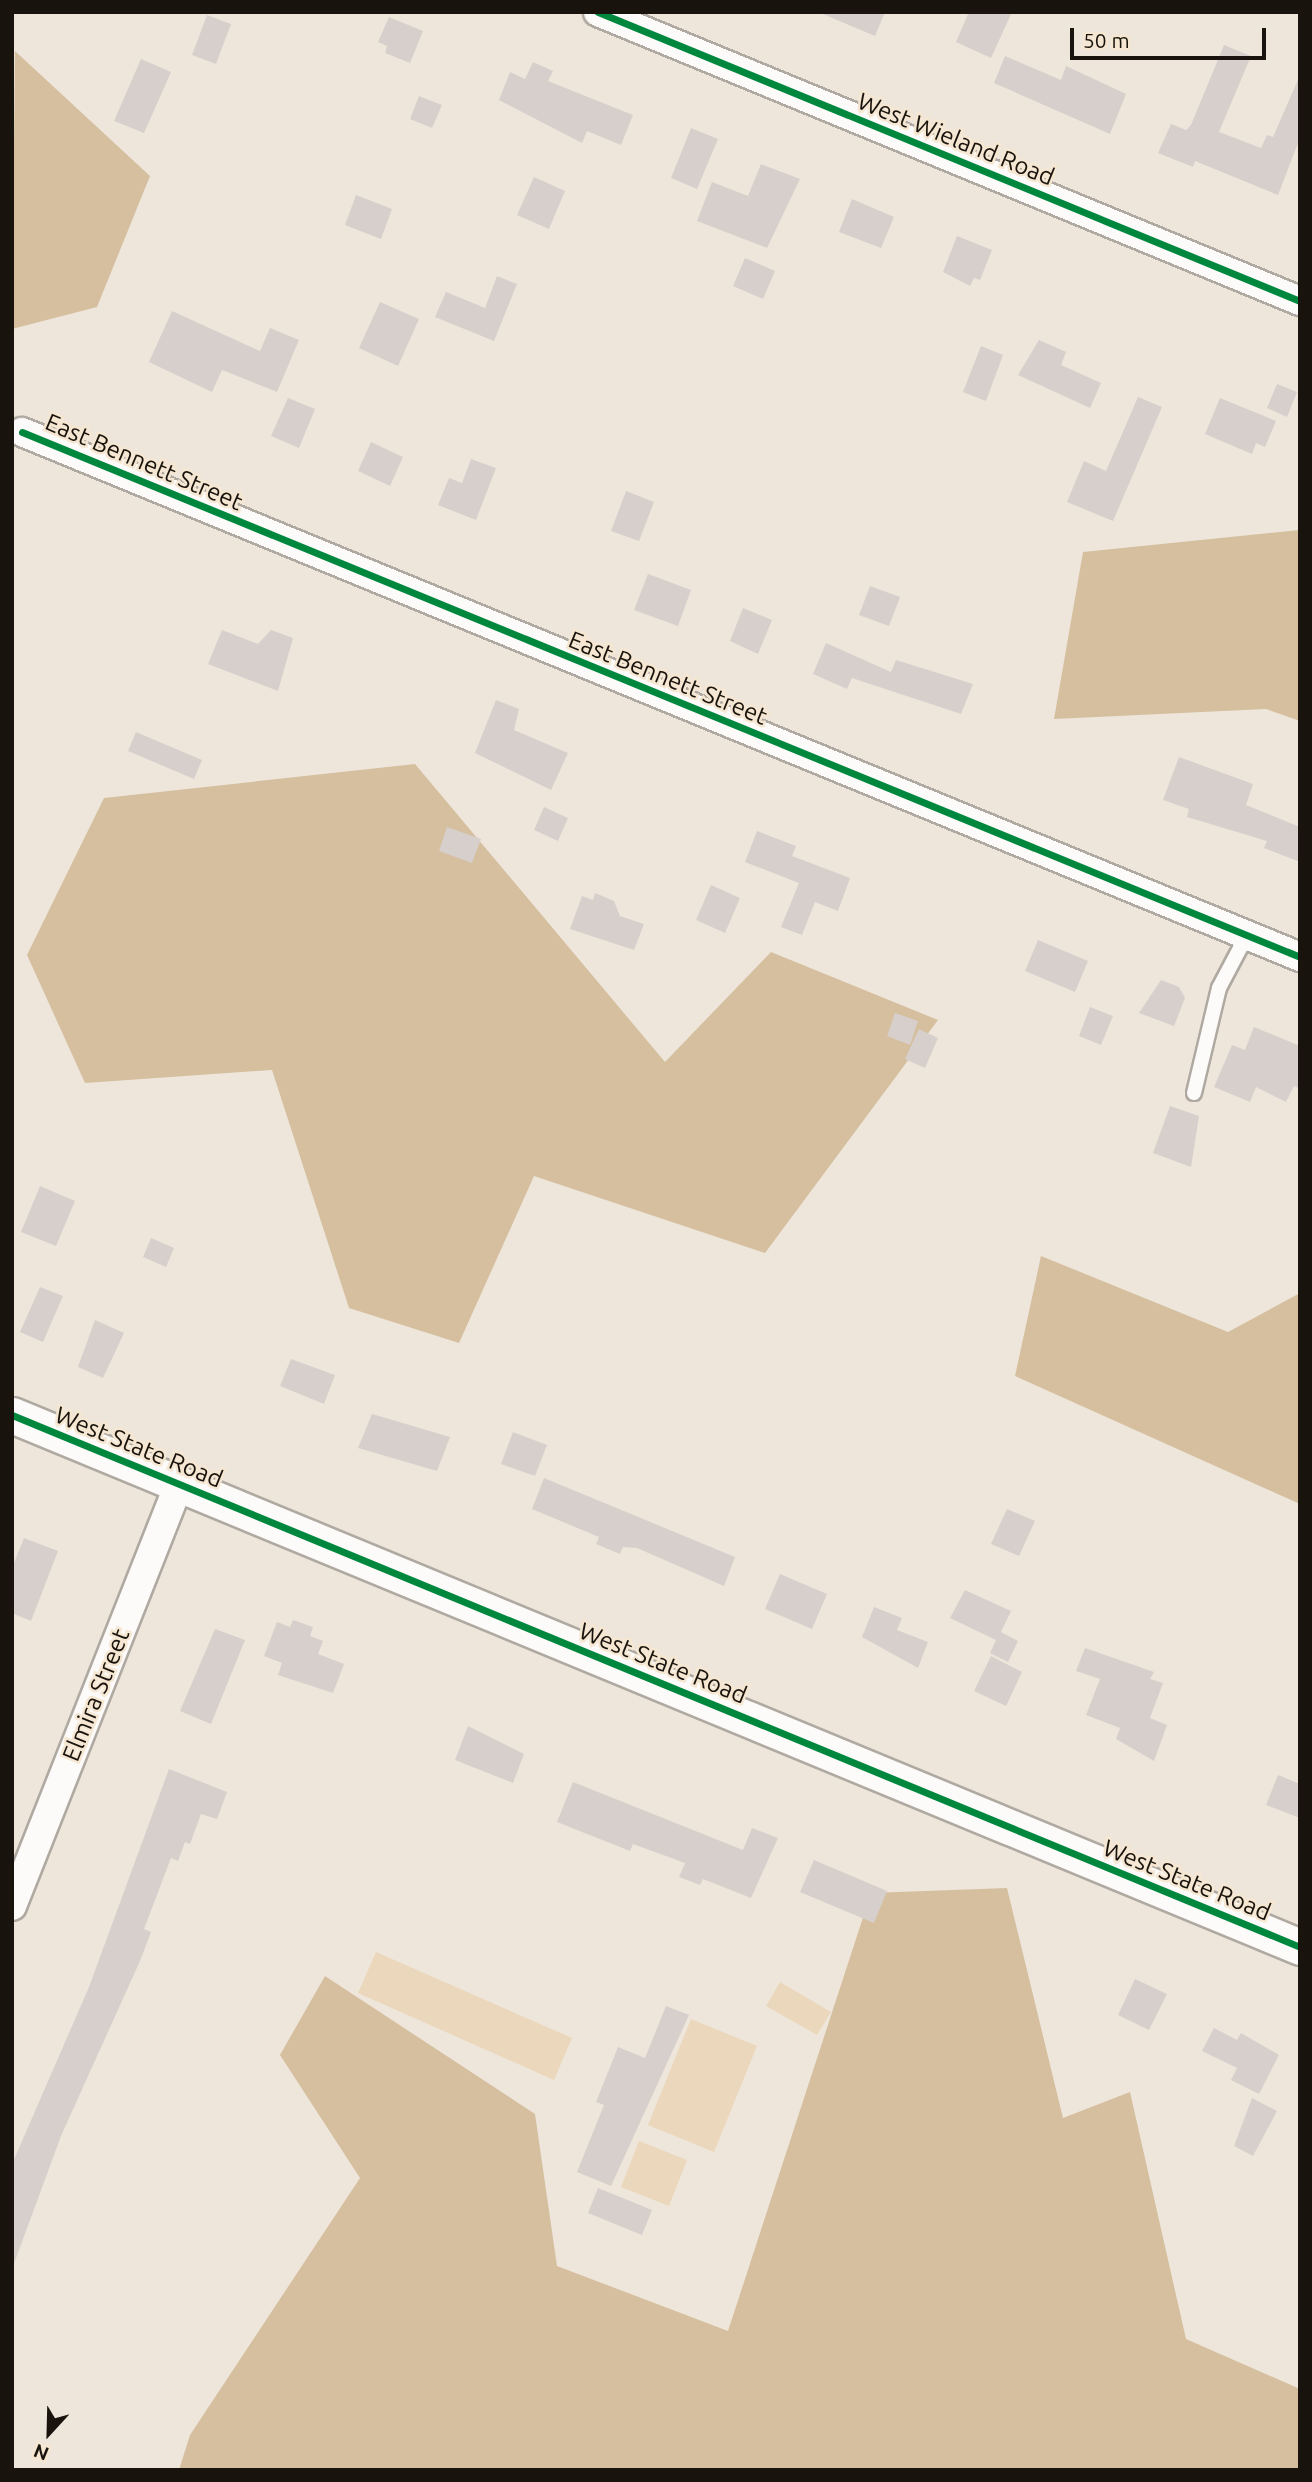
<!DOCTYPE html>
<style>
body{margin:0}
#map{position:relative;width:1312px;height:2482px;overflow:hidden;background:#eee6db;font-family:Ubuntu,sans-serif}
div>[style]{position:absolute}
.green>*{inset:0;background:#ebd7bb}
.forest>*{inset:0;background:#d5bf9f}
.building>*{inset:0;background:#d7cfcc}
.roads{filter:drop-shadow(2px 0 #afa9a1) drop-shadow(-2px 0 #afa9a1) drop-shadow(0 2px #afa9a1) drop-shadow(0 -2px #afa9a1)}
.service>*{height:14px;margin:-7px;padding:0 7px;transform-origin:7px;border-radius:7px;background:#fcfbfa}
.minor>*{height:28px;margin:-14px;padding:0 14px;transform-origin:14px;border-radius:14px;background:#fcfbfa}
.tertiary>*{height:35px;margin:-17.5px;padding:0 17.5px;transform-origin:17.5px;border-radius:17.5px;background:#fcfbfa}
.cycleway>*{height:7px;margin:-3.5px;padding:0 3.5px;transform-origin:3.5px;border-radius:3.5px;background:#00873e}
span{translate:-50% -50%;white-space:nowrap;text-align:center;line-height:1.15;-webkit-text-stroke:5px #f6e7d3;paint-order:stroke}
.street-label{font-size:24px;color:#18130c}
.frame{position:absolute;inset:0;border:14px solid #18130c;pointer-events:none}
.north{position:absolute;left:14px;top:2398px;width:70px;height:70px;-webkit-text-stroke:5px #f6e7d3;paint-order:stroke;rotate:202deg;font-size:19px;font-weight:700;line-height:28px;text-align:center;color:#18130c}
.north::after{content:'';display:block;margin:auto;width:24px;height:32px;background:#18130c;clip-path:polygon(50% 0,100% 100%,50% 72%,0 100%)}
.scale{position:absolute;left:1070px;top:28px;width:196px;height:32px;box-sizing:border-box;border:4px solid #18130c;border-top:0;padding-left:9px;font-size:21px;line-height:24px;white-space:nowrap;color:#18130c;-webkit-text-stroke:5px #f6e7d3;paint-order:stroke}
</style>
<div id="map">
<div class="green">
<i style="clip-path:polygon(376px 1952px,572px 2038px,554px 2080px,358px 1993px)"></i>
<i style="clip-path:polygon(780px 1982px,831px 2012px,817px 2035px,766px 2006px)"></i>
<i style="clip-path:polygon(691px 2019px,757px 2046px,714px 2152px,648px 2125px)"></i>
<i style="clip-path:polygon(639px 2141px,687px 2160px,669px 2206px,621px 2187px)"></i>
</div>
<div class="forest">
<i style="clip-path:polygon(15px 51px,150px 176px,97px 307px,12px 329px)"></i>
<i style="clip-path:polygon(1300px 530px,1300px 721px,1266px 709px,1054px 719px,1083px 552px)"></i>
<i style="clip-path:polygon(415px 764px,665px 1062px,771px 952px,938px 1020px,765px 1253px,534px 1176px,459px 1343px,349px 1308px,272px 1070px,85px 1083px,27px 955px,104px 798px)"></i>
<i style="clip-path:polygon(1041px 1256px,1228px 1332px,1300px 1293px,1300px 1504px,1015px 1376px)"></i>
<i style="clip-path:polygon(1007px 1888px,1063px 2118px,1130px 2092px,1186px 2339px,1300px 2389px,1300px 2470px,179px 2470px,190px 2435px,360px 2178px,280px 2055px,325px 1976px,535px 2114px,557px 2266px,728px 2331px,871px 1893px)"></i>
</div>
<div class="building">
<i style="clip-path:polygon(818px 12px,885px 12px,875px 36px)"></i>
<i style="clip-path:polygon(969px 12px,1012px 12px,991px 58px,956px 42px)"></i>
<i style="clip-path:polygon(207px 15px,231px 24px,216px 64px,192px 55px)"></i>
<i style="clip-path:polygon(389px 17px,423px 31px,410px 63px,385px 53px,387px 46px,378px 42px)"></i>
<i style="clip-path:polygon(1224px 45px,1251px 56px,1219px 132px,1261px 148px,1267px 135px,1273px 137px,1300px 75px,1300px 138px,1278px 195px,1195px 161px,1193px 167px,1158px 153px,1171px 124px,1186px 130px,1191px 125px)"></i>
<i style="clip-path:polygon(1005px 56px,1061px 80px,1066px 66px,1126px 94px,1110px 134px,994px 83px)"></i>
<i style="clip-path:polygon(141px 59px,171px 72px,144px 133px,114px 121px)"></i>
<i style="clip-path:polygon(533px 62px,553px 71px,548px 81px,633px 115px,621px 145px,587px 131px,582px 143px,499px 100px,510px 72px,525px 79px)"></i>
<i style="clip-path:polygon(419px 96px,442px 105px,432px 128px,410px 119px)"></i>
<i style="clip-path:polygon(691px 128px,718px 139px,697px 189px,671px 178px)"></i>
<i style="clip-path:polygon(761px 164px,800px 179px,767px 248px,697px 221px,712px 182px,748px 196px)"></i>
<i style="clip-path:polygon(534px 177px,565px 191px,549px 229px,517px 215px)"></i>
<i style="clip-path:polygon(356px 195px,392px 209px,381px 239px,345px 225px)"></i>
<i style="clip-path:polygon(852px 199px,894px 217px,881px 248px,839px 232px)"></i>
<i style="clip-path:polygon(957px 236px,992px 250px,980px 280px,974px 278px,970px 286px,943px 272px)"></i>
<i style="clip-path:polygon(745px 258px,775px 271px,763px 299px,733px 286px)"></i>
<i style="clip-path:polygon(497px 276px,517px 284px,494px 341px,435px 317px,446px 292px,485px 308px)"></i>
<i style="clip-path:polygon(380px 302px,419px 319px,398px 366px,359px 348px)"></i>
<i style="clip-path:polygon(172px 311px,260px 351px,270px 328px,299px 340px,277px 392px,222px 370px,212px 392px,149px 362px)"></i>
<i style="clip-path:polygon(1039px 340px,1066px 352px,1061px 365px,1101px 383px,1090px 408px,1018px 375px)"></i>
<i style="clip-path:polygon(981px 346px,1003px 355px,986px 401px,963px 392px)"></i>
<i style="clip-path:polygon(1277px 384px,1297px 392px,1287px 417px,1267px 408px)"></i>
<i style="clip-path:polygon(1138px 397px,1162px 407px,1113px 521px,1067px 502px,1084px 461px,1106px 471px)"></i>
<i style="clip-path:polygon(288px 398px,315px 409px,299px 448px,271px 436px)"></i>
<i style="clip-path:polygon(1220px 398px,1276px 421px,1265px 447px,1256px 443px,1252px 454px,1205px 434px)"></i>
<i style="clip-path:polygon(371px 442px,403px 457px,390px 486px,358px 471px)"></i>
<i style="clip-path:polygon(471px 459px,496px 468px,476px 520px,438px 505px,449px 478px,462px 483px)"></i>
<i style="clip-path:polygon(626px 491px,654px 502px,639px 541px,611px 531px)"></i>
<i style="clip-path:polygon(648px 574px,691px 590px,678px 626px,634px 610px)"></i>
<i style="clip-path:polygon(870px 586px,900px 597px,889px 626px,859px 615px)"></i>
<i style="clip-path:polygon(743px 608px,772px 620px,758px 654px,730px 641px)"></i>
<i style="clip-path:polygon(222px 630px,258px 644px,271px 630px,293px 638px,278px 691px,208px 664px)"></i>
<i style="clip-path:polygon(826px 643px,891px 672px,896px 660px,973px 684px,961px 714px,852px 678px,847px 689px,813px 674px)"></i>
<i style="clip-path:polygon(496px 700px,519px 709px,514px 730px,568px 753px,551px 790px,475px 753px)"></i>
<i style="clip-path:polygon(136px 732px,202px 760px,194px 779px,128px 751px)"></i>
<i style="clip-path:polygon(1179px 757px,1253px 784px,1246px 805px,1300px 827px,1300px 862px,1264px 848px,1267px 841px,1187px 817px,1189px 809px,1163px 800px)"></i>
<i style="clip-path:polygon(544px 807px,568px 818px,558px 841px,534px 830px)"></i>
<i style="clip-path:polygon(447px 827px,481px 839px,472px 863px,439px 851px)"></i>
<i style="clip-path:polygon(757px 831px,796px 846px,792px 856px,850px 878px,838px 911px,815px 902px,802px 935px,781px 927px,799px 883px,745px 862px)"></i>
<i style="clip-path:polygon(711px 885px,740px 898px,725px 933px,696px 920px)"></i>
<i style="clip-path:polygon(595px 893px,614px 901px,620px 916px,644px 924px,634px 950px,570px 929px,582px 896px,593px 900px)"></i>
<i style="clip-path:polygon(1038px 940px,1088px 961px,1075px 992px,1025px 971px)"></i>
<i style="clip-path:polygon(1161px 980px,1179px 987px,1185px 998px,1174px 1026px,1139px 1013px)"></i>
<i style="clip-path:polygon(1090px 1007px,1113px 1016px,1101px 1045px,1079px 1036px)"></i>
<i style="clip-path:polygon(895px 1013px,918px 1021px,910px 1045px,887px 1036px)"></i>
<i style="clip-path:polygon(1254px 1027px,1300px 1046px,1300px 1089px,1294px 1086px,1286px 1102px,1256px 1087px,1250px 1102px,1214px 1087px,1232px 1045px,1245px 1050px)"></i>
<i style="clip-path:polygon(919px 1029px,938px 1038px,925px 1068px,905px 1059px)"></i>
<i style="clip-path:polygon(1170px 1106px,1199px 1116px,1191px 1167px,1153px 1153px)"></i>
<i style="clip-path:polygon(40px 1186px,75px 1201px,56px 1246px,21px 1232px)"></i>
<i style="clip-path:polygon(151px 1238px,174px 1248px,166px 1267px,143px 1257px)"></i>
<i style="clip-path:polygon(40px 1287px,63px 1296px,43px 1342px,20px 1332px)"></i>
<i style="clip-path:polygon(95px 1320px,124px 1333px,103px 1378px,78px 1367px)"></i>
<i style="clip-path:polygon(291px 1359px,335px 1375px,324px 1404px,280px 1386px)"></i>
<i style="clip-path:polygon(372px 1414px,450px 1437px,437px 1471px,358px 1448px)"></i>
<i style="clip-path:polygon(513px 1432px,547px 1445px,535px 1476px,501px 1464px)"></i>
<i style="clip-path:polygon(544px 1478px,735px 1557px,724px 1586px,637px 1548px,623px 1547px,620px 1554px,596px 1544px,599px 1537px,532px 1509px)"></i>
<i style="clip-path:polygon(1007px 1509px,1035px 1521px,1019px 1556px,991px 1544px)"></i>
<i style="clip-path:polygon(24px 1538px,58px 1551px,31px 1621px,12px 1613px,12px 1568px)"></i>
<i style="clip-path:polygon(780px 1574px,827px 1594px,812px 1629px,765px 1609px)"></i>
<i style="clip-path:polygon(965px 1590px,1011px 1611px,1001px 1632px,1018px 1641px,1008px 1662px,990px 1653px,996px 1640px,950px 1618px)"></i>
<i style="clip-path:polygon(874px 1607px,902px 1618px,897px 1630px,928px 1642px,918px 1668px,862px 1637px)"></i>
<i style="clip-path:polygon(293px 1620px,313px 1627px,310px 1636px,323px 1641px,318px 1654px,344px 1664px,333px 1693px,278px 1675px,282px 1663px,264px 1656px,277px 1622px,290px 1627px)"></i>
<i style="clip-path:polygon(215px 1629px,245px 1640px,211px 1724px,180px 1711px)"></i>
<i style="clip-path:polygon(1085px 1648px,1154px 1672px,1150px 1679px,1163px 1683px,1150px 1718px,1167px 1725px,1154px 1761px,1116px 1739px,1120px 1728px,1086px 1715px,1100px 1679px,1076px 1671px)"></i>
<i style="clip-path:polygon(991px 1656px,1022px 1672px,1006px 1706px,974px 1691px)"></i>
<i style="clip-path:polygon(468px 1726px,524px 1754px,513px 1783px,455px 1760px)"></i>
<i style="clip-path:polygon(169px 1769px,227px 1792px,217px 1819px,201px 1814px,190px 1844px,185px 1842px,178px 1861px,171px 1858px,144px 1929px,151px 1932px,140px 1961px,61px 2136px,12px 2269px,12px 2164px,89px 1987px)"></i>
<i style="clip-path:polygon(1278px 1775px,1300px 1784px,1300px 1818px,1266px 1805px)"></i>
<i style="clip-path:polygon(573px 1782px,743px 1850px,752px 1828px,778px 1838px,751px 1898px,703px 1879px,700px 1885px,679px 1877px,685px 1863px,633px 1844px,630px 1851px,557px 1822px)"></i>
<i style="clip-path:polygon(814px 1860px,887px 1891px,874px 1923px,800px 1892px)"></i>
<i style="clip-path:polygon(1135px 1979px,1167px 1994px,1149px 2030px,1118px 2015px)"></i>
<i style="clip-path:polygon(666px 2006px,689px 2015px,611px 2186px,577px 2172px,604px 2105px,596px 2102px,618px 2047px,645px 2058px)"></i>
<i style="clip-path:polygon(1214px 2028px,1237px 2040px,1241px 2033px,1279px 2055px,1259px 2094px,1231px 2080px,1237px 2068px,1202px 2051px)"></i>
<i style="clip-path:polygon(1252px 2098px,1277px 2111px,1253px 2156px,1234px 2146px)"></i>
<i style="clip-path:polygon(598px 2188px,652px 2210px,642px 2235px,588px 2213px)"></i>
</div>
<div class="roads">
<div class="service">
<i style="left:1194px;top:1093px;width:108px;rotate:-76.6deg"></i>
<i style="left:1219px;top:988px;width:60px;rotate:-62.2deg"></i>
</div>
<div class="minor">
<i style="left:598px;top:12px;width:759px;rotate:22.38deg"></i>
<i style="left:22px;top:432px;width:1382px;rotate:22.33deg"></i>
<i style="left:12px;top:1906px;width:454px;rotate:-68.4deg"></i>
</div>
<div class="tertiary">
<i style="left:12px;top:1415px;width:1394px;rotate:22.44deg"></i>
</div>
</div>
<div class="cycleway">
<i style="left:598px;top:12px;width:759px;rotate:22.38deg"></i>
<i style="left:22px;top:432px;width:1382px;rotate:22.33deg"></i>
<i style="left:12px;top:1415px;width:1394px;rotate:22.44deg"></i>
</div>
<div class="street-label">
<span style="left:956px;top:139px;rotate:22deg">West Wieland Road</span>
<span style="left:144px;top:462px;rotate:23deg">East Bennett Street</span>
<span style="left:668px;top:678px;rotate:22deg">East Bennett Street</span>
<span style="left:139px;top:1447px;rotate:22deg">West State Road</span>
<span style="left:663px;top:1663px;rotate:22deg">West State Road</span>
<span style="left:96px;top:1695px;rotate:-68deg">Elmira Street</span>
<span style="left:1187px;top:1880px;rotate:22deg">West State Road</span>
</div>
<div class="frame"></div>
<div class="north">N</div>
<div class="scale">50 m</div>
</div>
